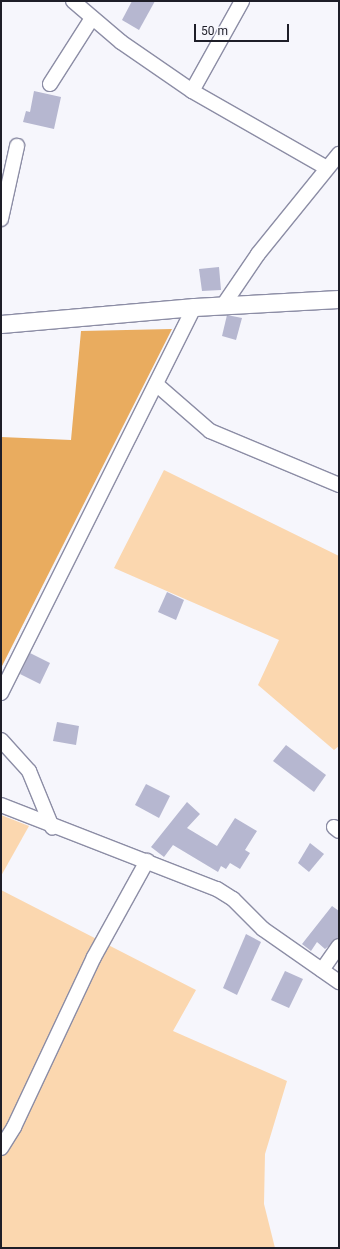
<!DOCTYPE html>
<style>
body{margin:0}
#map{position:relative;width:340px;height:1249px;overflow:hidden;background:#f6f6fc;font-family:Roboto,sans-serif}
div>[style]{position:absolute}
.green>*{inset:0;background:#fbd7af}
.forest>*{inset:0;background:#e9ac5f}
.building>*{inset:0;background:#b6b7d0}
.roads{filter:drop-shadow(1px 0 #8c8da5) drop-shadow(-1px 0 #8c8da5) drop-shadow(0 1px #8c8da5) drop-shadow(0 -1px #8c8da5)}
.minor>*{height:14px;margin:-7px;padding:0 7px;transform-origin:7px;border-radius:7px;background:#fff}
.tertiary>*{height:17px;margin:-8.5px;padding:0 8.5px;transform-origin:8.5px;border-radius:8.5px;background:#fff}
span{translate:-50% -50%;white-space:nowrap;text-align:center;line-height:1.15;-webkit-text-stroke:3.5px #f6f6fc;paint-order:stroke}
.frame{position:absolute;inset:0;border:2px solid #1e1e28;pointer-events:none}
.scale{position:absolute;left:194px;top:24px;width:95px;height:18px;box-sizing:border-box;border:2px solid #1e1e28;border-top:0;padding-left:5px;font-size:12px;line-height:14px;white-space:nowrap;color:#1e1e28;-webkit-text-stroke:3px #f6f6fc;paint-order:stroke}
</style>
<div id="map">
<div class="green">
<i style="clip-path:polygon(164px 470px,339px 556px,339px 746px,334px 750px,258px 685px,279px 640px,114px 568px)"></i>
<i style="clip-path:polygon(1px 815px,29px 826px,1px 876px)"></i>
<i style="clip-path:polygon(1px 890px,196px 990px,173px 1031px,287px 1081px,265px 1154px,264px 1204px,275px 1248px,1px 1248px)"></i>
</div>
<div class="forest">
<i style="clip-path:polygon(172px 329px,1px 668px,1px 437px,71px 440px,81px 331px)"></i>
</div>
<div class="building">
<i style="clip-path:polygon(132px 1px,155px 1px,139px 30px,122px 20px)"></i>
<i style="clip-path:polygon(34px 91px,61px 97px,54px 129px,23px 122px,26px 111px,30px 112px)"></i>
<i style="clip-path:polygon(219px 267px,221px 290px,202px 291px,199px 269px)"></i>
<i style="clip-path:polygon(227px 315px,242px 318px,236px 340px,222px 336px)"></i>
<i style="clip-path:polygon(167px 592px,184px 600px,176px 620px,158px 612px)"></i>
<i style="clip-path:polygon(30px 653px,50px 663px,40px 684px,20px 674px)"></i>
<i style="clip-path:polygon(57px 722px,79px 726px,76px 745px,53px 741px)"></i>
<i style="clip-path:polygon(286px 745px,326px 775px,314px 792px,273px 761px)"></i>
<i style="clip-path:polygon(146px 784px,170px 796px,159px 818px,135px 805px)"></i>
<i style="clip-path:polygon(187px 802px,200px 814px,187px 828px,217px 846px,235px 818px,257px 831px,245px 850px,250px 853px,240px 869px,230px 863px,226px 869px,221px 866px,218px 872px,173px 845px,164px 857px,151px 847px)"></i>
<i style="clip-path:polygon(310px 843px,324px 854px,309px 872px,298px 863px)"></i>
<i style="clip-path:polygon(332px 906px,339px 911px,339px 938px,325px 949px,317px 942px,311px 951px,302px 944px)"></i>
<i style="clip-path:polygon(246px 934px,261px 942px,237px 995px,223px 988px)"></i>
<i style="clip-path:polygon(285px 971px,303px 979px,289px 1008px,271px 1000px)"></i>
</div>
<div class="roads">
<div class="minor">
<i style="left:73px;top:1px;width:63px;rotate:40.5deg"></i>
<i style="left:121px;top:42px;width:86px;rotate:34.6deg"></i>
<i style="left:192px;top:91px;width:155px;rotate:29.7deg"></i>
<i style="left:50px;top:84px;width:78px;rotate:-57.5deg"></i>
<i style="left:192px;top:91px;width:103px;rotate:-60.9deg"></i>
<i style="left:1px;top:219px;width:75px;rotate:-77.6deg"></i>
<i style="left:222px;top:307px;width:64px;rotate:-55.8deg"></i>
<i style="left:258px;top:254px;width:129px;rotate:-51deg"></i>
<i style="left:156px;top:384px;width:72px;rotate:41deg"></i>
<i style="left:210px;top:431px;width:140px;rotate:22.7deg"></i>
<i style="left:1px;top:693px;width:432px;rotate:-63.4deg"></i>
<i style="left:1px;top:740px;width:42px;rotate:47.9deg"></i>
<i style="left:29px;top:771px;width:61px;rotate:67.7deg"></i>
<i style="left:1px;top:805px;width:232px;rotate:21.3deg"></i>
<i style="left:217px;top:889px;width:19px;rotate:32deg"></i>
<i style="left:233px;top:899px;width:42px;rotate:45deg"></i>
<i style="left:263px;top:929px;width:93px;rotate:34.9deg"></i>
<i style="left:334px;top:827px;width:6px;rotate:39deg"></i>
<i style="left:322px;top:970px;width:29px;rotate:-55deg"></i>
<i style="left:1px;top:1148px;width:25px;rotate:-58deg"></i>
<i style="left:14px;top:1127px;width:188px;rotate:-64.8deg"></i>
<i style="left:94px;top:957px;width:110px;rotate:-61.1deg"></i>
</div>
<div class="tertiary">
<i style="left:1px;top:324px;width:194px;rotate:-5deg"></i>
<i style="left:194px;top:307px;width:145px;rotate:-3.2deg"></i>
</div>
</div>
<div class="frame"></div>
<div class="scale">50 m</div>
</div>
